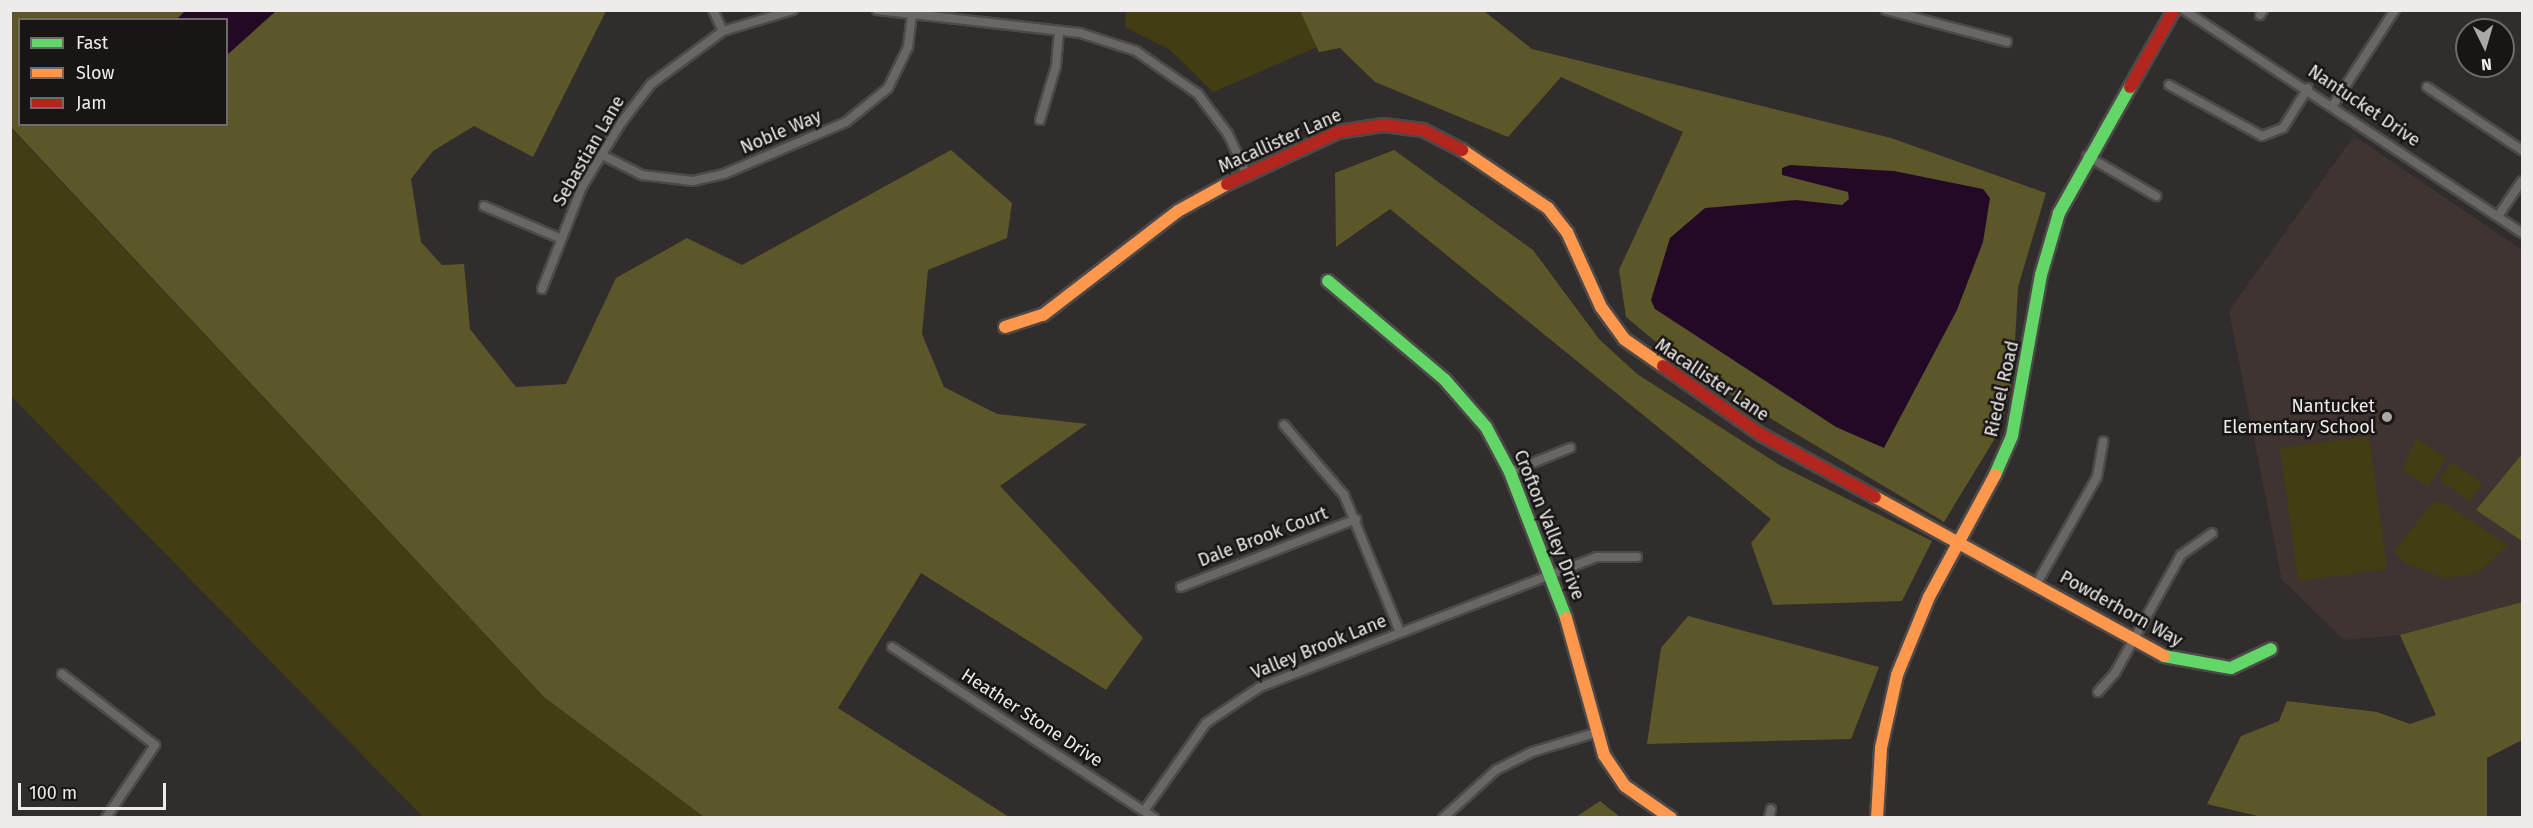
<!DOCTYPE html>
<style>
body{margin:0}
#map{position:relative;width:2533px;height:828px;overflow:hidden;background:#312d2c;font-family:"Fira Sans",sans-serif}
div>[style]{position:absolute}
.built>*{inset:0;background:#403432}
.green>*{inset:0;background:#423d12}
.forest>*{inset:0;background:#5c5729}
.water>*{inset:0;background:#240927}
.roads{filter:drop-shadow(2px 0 #4c4948) drop-shadow(-2px 0 #4c4948) drop-shadow(0 2px #4c4948) drop-shadow(0 -2px #4c4948)}
.street>*{height:8px;margin:-4px;padding:0 4px;transform-origin:4px;border-radius:4px;background:#696766}
.fast>*{height:12px;margin:-6px;padding:0 6px;transform-origin:6px;border-radius:6px;background:#63d668}
.slow>*{height:12px;margin:-6px;padding:0 6px;transform-origin:6px;border-radius:6px;background:#ff974d}
.jam>*{height:12px;margin:-6px;padding:0 6px;transform-origin:6px;border-radius:6px;background:#b3261e}
.dots>*{width:16px;height:16px;translate:-50% -50%;box-sizing:border-box;border:3px solid #181514;border-radius:50%}
span{translate:-50% -50%;white-space:nowrap;text-align:center;line-height:1.15;-webkit-text-stroke:5px #181514;paint-order:stroke}
.street-label{font-size:18px;color:#efebea}
.poi-label{font-size:18px;color:#efebea}
.right{translate:-100% -50%;text-align:right}
.frame{position:absolute;inset:0;border:12px solid #efebea;pointer-events:none}
.legend{position:absolute;left:18px;top:18px;width:210px;height:108px;box-sizing:border-box;background:#181514;border:2px solid #6e6b6a;margin:0;padding:8px 10px;list-style:none;font-size:18px;color:#efebea}
.legend li{display:flex;align-items:center;gap:12px;height:30px}
.legend b{width:30px;border:2px solid #6e6b6a}
.north{position:absolute;left:2455px;top:18px;width:60px;height:60px;box-sizing:border-box;background:#181514;border:2px solid #6e6b6a;border-radius:50%;rotate:175deg;font-size:16px;font-weight:700;line-height:24px;text-align:center;color:#efebea}
.north::after{content:'';display:block;margin:auto;width:21px;height:27px;background:#aca8a8;clip-path:polygon(50% 0,100% 100%,50% 72%,0 100%)}
.scale{position:absolute;left:18px;top:783px;width:148px;height:27px;box-sizing:border-box;border:3px solid #efebea;border-top:0;padding-left:8px;font-size:18px;line-height:21px;white-space:nowrap;color:#efebea;-webkit-text-stroke:4px #181514;paint-order:stroke}
</style>
<div id="map">
<div class="built">
<i style="clip-path:polygon(2354px 136px,2522px 250px,2522px 454px,2476px 510px,2522px 541px,2522px 602px,2400px 635px,2344px 640px,2282px 580px,2229px 311px)"></i>
</div>
<div class="green">
<i style="clip-path:polygon(1126px 11px,1300px 11px,1317px 47px,1213px 92px,1169px 49px,1125px 27px)"></i>
<i style="clip-path:polygon(10px 127px,544px 697px,704px 817px,423px 817px,11px 396px)"></i>
<i style="clip-path:polygon(2369px 436px,2387px 569px,2298px 581px,2280px 448px)"></i>
<i style="clip-path:polygon(2416px 438px,2446px 458px,2428px 487px,2402px 470px)"></i>
<i style="clip-path:polygon(2452px 462px,2482px 483px,2470px 501px,2439px 480px)"></i>
<i style="clip-path:polygon(2441px 501px,2508px 545px,2477px 574px,2444px 578px,2406px 563px,2394px 551px,2433px 502px)"></i>
</div>
<div class="forest">
<i style="clip-path:polygon(evenodd,11px 11px,606px 11px,533px 157px,474px 126px,433px 151px,411px 179px,421px 242px,442px 265px,464px 264px,470px 329px,516px 387px,566px 384px,616px 278px,687px 238px,742px 265px,951px 150px,1012px 203px,1007px 238px,928px 270px,922px 334px,944px 387px,997px 414px,1087px 424px,1000px 486px,1143px 638px,1106px 690px,921px 573px,838px 708px,1009px 817px,704px 817px,544px 697px,11px 127px,11px 11px,20px 20px,226px 20px,226px 124px,20px 124px,20px 20px)"></i>
<i style="clip-path:polygon(1300px 11px,1484px 11px,1532px 49px,1891px 138px,2046px 193px,2018px 287px,2013px 378px,2000px 430px,1944px 522px,1691px 371px,1626px 317px,1619px 270px,1683px 132px,1561px 77px,1508px 137px,1375px 82px,1340px 48px,1319px 52px)"></i>
<i style="clip-path:polygon(1394px 150px,1533px 250px,1599px 339px,1637px 374px,1781px 466px,1932px 541px,1902px 601px,1773px 605px,1751px 543px,1771px 519px,1390px 209px,1336px 247px,1335px 173px)"></i>
<i style="clip-path:polygon(2522px 454px,2522px 541px,2476px 510px)"></i>
<i style="clip-path:polygon(2522px 602px,2522px 740px,2487px 758px,2487px 817px,2266px 818px,2207px 804px,2241px 736px,2279px 721px,2287px 701px,2377px 712px,2410px 724px,2436px 715px,2400px 635px)"></i>
<i style="clip-path:polygon(1688px 616px,1879px 667px,1851px 739px,1647px 744px,1661px 648px)"></i>
<i style="clip-path:polygon(1600px 801px,1620px 817px,1576px 817px)"></i>
</div>
<div class="water">
<i style="clip-path:polygon(185px 11px,185px 10px,276px 11px,227px 55px,226px 20px,177px 19px)"></i>
<i style="clip-path:polygon(1790px 165px,1894px 171px,1983px 189px,1990px 198px,1983px 242px,1957px 310px,1884px 448px,1836px 427px,1655px 309px,1651px 300px,1670px 238px,1705px 208px,1796px 200px,1842px 205px,1849px 199px,1848px 192px,1782px 175px,1782px 168px)"></i>
</div>
<div class="roads">
<div class="street">
<i style="left:713px;top:10px;width:23px;rotate:65deg"></i>
<i style="left:877px;top:10px;width:204px;rotate:6.5deg"></i>
<i style="left:1080px;top:33px;width:59px;rotate:17.8deg"></i>
<i style="left:1136px;top:51px;width:75px;rotate:34.7deg"></i>
<i style="left:1198px;top:94px;width:50px;rotate:53.1deg"></i>
<i style="left:1228px;top:134px;width:43px;rotate:65.2deg"></i>
<i style="left:1886px;top:10px;width:125px;rotate:14.8deg"></i>
<i style="left:2184px;top:10px;width:405px;rotate:33.4deg"></i>
<i style="left:2260px;top:15px;width:6px;rotate:-59deg"></i>
<i style="left:2169px;top:85px;width:106px;rotate:28.7deg"></i>
<i style="left:2262px;top:136px;width:22px;rotate:-21deg"></i>
<i style="left:2283px;top:128px;width:47px;rotate:-58deg"></i>
<i style="left:2427px;top:87px;width:114px;rotate:33.6deg"></i>
<i style="left:2333px;top:105px;width:113px;rotate:-56.9deg"></i>
<i style="left:1040px;top:120px;width:56px;rotate:-73.5deg"></i>
<i style="left:1056px;top:66px;width:35px;rotate:-85deg"></i>
<i style="left:602px;top:155px;width:45px;rotate:26.6deg"></i>
<i style="left:642px;top:175px;width:51px;rotate:6.7deg"></i>
<i style="left:693px;top:181px;width:32px;rotate:-13deg"></i>
<i style="left:724px;top:174px;width:133px;rotate:-23.1deg"></i>
<i style="left:846px;top:122px;width:54px;rotate:-39deg"></i>
<i style="left:888px;top:88px;width:46px;rotate:-64deg"></i>
<i style="left:908px;top:47px;width:33px;rotate:-83deg"></i>
<i style="left:2087px;top:156px;width:80px;rotate:30.1deg"></i>
<i style="left:484px;top:206px;width:82px;rotate:23.1deg"></i>
<i style="left:2498px;top:216px;width:42px;rotate:-55.6deg"></i>
<i style="left:542px;top:289px;width:110px;rotate:-68.6deg"></i>
<i style="left:582px;top:187px;width:75px;rotate:-58.6deg"></i>
<i style="left:621px;top:123px;width:49px;rotate:-52.4deg"></i>
<i style="left:651px;top:84px;width:89px;rotate:-36.4deg"></i>
<i style="left:723px;top:31px;width:73px;rotate:-16.7deg"></i>
<i style="left:1284px;top:425px;width:92px;rotate:49.4deg"></i>
<i style="left:1344px;top:495px;width:148px;rotate:67.8deg"></i>
<i style="left:1510px;top:472px;width:65px;rotate:-21.8deg"></i>
<i style="left:2037px;top:583px;width:122px;rotate:-60.5deg"></i>
<i style="left:2097px;top:477px;width:36px;rotate:-80deg"></i>
<i style="left:1181px;top:587px;width:188px;rotate:-21.2deg"></i>
<i style="left:892px;top:647px;width:313px;rotate:33.1deg"></i>
<i style="left:62px;top:674px;width:117px;rotate:37.4deg"></i>
<i style="left:155px;top:745px;width:88px;rotate:123.9deg"></i>
<i style="left:2098px;top:692px;width:25px;rotate:-48deg"></i>
<i style="left:2115px;top:673px;width:135px;rotate:-60.8deg"></i>
<i style="left:2181px;top:555px;width:38px;rotate:-35deg"></i>
<i style="left:1144px;top:811px;width:108px;rotate:-54.8deg"></i>
<i style="left:1206px;top:723px;width:65px;rotate:-33.7deg"></i>
<i style="left:1260px;top:687px;width:361px;rotate:-21.1deg"></i>
<i style="left:1597px;top:557px;width:40px"></i>
<i style="left:1443px;top:818px;width:72px;rotate:-42.2deg"></i>
<i style="left:1496px;top:770px;width:40px;rotate:-26.6deg"></i>
<i style="left:1532px;top:752px;width:66px;rotate:-16.8deg"></i>
<i style="left:1769px;top:818px;width:9px;rotate:-77deg"></i>
</div>
<div class="fast">
<i style="left:1328px;top:281px;width:153px;rotate:40.2deg"></i>
<i style="left:1445px;top:380px;width:62px;rotate:48.9deg"></i>
<i style="left:1486px;top:427px;width:51px;rotate:61.9deg"></i>
<i style="left:1510px;top:472px;width:156px;rotate:69deg"></i>
<i style="left:1995px;top:475px;width:43px;rotate:-66.4deg"></i>
<i style="left:2012px;top:436px;width:164px;rotate:-79.8deg"></i>
<i style="left:2041px;top:275px;width:65px;rotate:-73.8deg"></i>
<i style="left:2059px;top:213px;width:145px;rotate:-60.6deg"></i>
<i style="left:2164px;top:656px;width:68px;rotate:10.2deg"></i>
<i style="left:2231px;top:668px;width:44px;rotate:-25.4deg"></i>
</div>
<div class="slow">
<i style="left:1462px;top:150px;width:104px;rotate:34deg"></i>
<i style="left:1548px;top:208px;width:31px;rotate:52deg"></i>
<i style="left:1567px;top:232px;width:82px;rotate:65.6deg"></i>
<i style="left:1601px;top:307px;width:39px;rotate:54deg"></i>
<i style="left:1624px;top:339px;width:47px;rotate:34.7deg"></i>
<i style="left:1005px;top:327px;width:40px;rotate:-18deg"></i>
<i style="left:1043px;top:315px;width:170px;rotate:-37.6deg"></i>
<i style="left:1178px;top:211px;width:56px;rotate:-28.9deg"></i>
<i style="left:1875px;top:497px;width:330px;rotate:28.8deg"></i>
<i style="left:1566px;top:618px;width:142px;rotate:74.5deg"></i>
<i style="left:1604px;top:755px;width:37px;rotate:56deg"></i>
<i style="left:1625px;top:786px;width:56px;rotate:34.8deg"></i>
<i style="left:1877px;top:818px;width:70px;rotate:-86.7deg"></i>
<i style="left:1881px;top:748px;width:75px;rotate:-77.6deg"></i>
<i style="left:1897px;top:675px;width:84px;rotate:-67.7deg"></i>
<i style="left:1929px;top:597px;width:139px;rotate:-61.6deg"></i>
</div>
<div class="jam">
<i style="left:2130px;top:87px;width:89px;rotate:-60.3deg"></i>
<i style="left:1227px;top:184px;width:123px;rotate:-25.1deg"></i>
<i style="left:1338px;top:132px;width:46px;rotate:-8.8deg"></i>
<i style="left:1383px;top:125px;width:40px;rotate:7.1deg"></i>
<i style="left:1423px;top:130px;width:44px;rotate:27.1deg"></i>
<i style="left:1663px;top:366px;width:118px;rotate:35deg"></i>
<i style="left:1760px;top:434px;width:131px;rotate:28.7deg"></i>
</div>
</div>
<div class="dots">
<i style="left:2387px;top:417px;background:#aca8a8"></i>
</div>
<div class="street-label">
<span style="left:2364px;top:106px;rotate:34deg">Nantucket Drive</span>
<span style="left:781px;top:132px;rotate:-23deg">Noble Way</span>
<span style="left:1280px;top:141px;rotate:-24deg">Macallister Lane</span>
<span style="left:589px;top:151px;rotate:-60deg">Sebastian Lane</span>
<span style="left:1712px;top:380px;rotate:34deg">Macallister Lane</span>
<span style="left:2002px;top:389px;rotate:-77deg">Riedel Road</span>
<span style="left:1549px;top:525px;rotate:68deg">Crofton Valley Drive</span>
<span style="left:1263px;top:537px;rotate:-21deg">Dale Brook Court</span>
<span style="left:2121px;top:609px;rotate:29deg">Powderhorn Way</span>
<span style="left:1319px;top:647px;rotate:-22deg">Valley Brook Lane</span>
<span style="left:1032px;top:718px;rotate:33deg">Heather Stone Drive</span>
</div>
<div class="poi-label">
<span class="right" style="left:2375px;top:417px">Nantucket<br>Elementary School</span>
</div>
<div class="frame"></div>
<ul class="legend">
<li><b style="height:8px;background:#63d668"></b>Fast</li>
<li><b style="height:8px;background:#ff974d"></b>Slow</li>
<li><b style="height:8px;background:#b3261e"></b>Jam</li>
</ul>
<div class="north">N</div>
<div class="scale">100 m</div>
</div>
